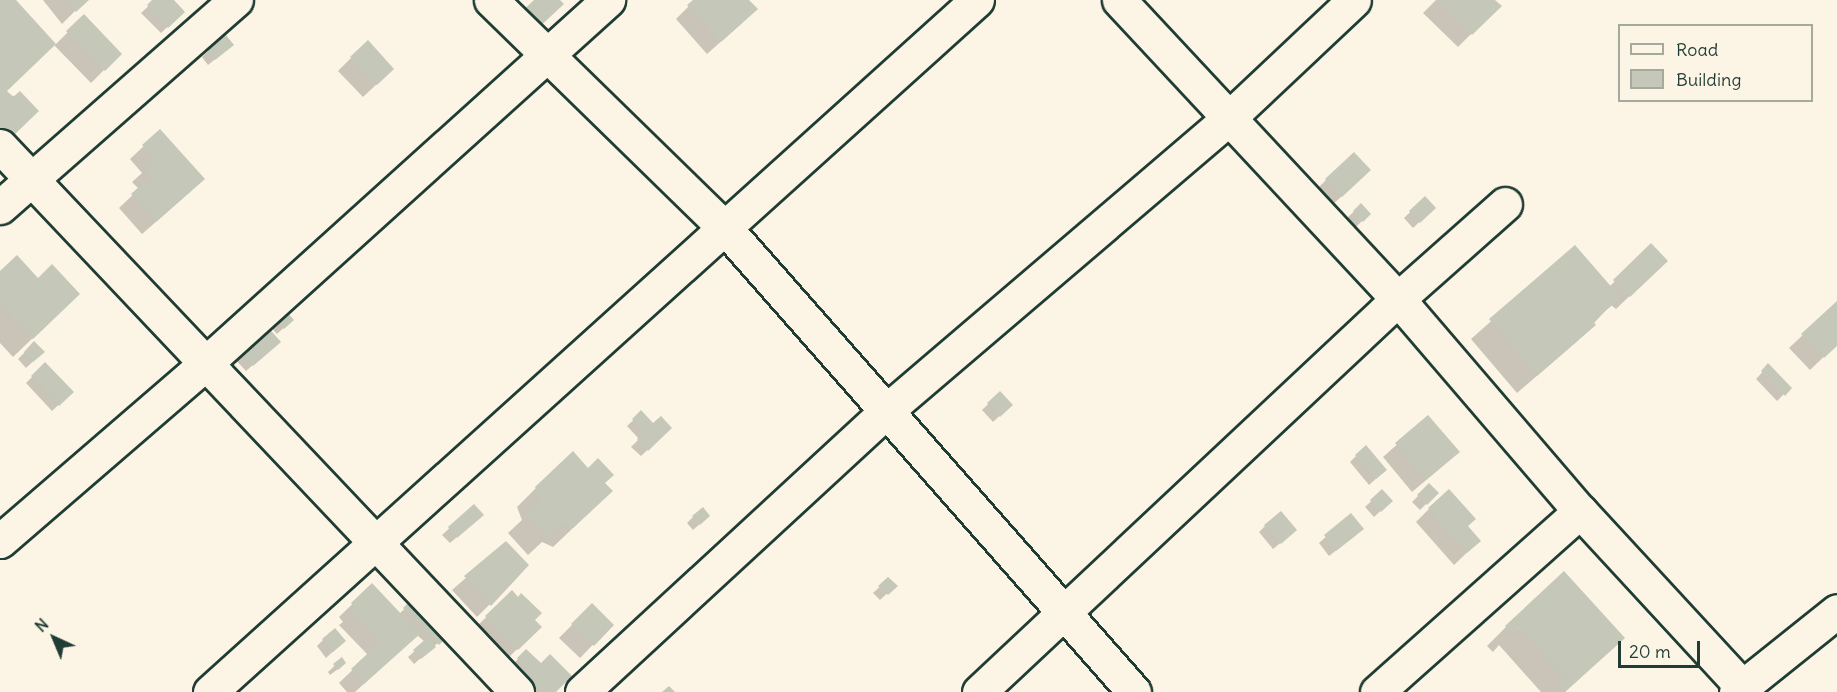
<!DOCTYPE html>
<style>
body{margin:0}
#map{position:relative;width:1837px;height:692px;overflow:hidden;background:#fcf5e5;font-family:Delius,sans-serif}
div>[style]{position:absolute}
.shadow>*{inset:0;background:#0003}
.building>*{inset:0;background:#c5c7b9}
.roads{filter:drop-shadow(2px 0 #1f3d34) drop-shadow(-2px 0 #1f3d34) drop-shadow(0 2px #1f3d34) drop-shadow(0 -2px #1f3d34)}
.minor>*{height:33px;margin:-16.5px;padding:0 16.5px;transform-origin:16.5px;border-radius:16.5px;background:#fcf5e5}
span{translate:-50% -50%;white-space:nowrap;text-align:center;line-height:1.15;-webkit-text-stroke:5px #fcf5e5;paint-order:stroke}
.legend{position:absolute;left:1618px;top:24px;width:195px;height:78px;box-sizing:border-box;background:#fcf5e5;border:2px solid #a4ab9e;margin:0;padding:8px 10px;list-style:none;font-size:18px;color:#1f3d34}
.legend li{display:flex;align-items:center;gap:12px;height:30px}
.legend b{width:30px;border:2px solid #a4ab9e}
.north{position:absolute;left:24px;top:608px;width:60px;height:60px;-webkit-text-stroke:4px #fcf5e5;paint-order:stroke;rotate:316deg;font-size:16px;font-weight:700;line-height:24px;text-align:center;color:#1f3d34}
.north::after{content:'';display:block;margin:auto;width:21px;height:27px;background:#1f3d34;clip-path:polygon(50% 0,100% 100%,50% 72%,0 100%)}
.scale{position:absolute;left:1618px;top:641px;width:82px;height:27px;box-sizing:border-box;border:3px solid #1f3d34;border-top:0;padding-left:8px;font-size:18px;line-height:21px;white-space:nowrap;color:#1f3d34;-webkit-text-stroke:4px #fcf5e5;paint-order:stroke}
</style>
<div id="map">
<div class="shadow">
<i style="clip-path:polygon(0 0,14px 0,55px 45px,84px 16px,120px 54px,91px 83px,53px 44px,5px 91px,37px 111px,0 148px)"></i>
<i style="clip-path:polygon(43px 0,86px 0,62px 24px)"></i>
<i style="clip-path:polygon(155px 0,172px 0,183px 12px,161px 33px,141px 13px)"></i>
<i style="clip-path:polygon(695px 0,747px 0,743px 22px,707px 54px,676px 19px)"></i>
<i style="clip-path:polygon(1436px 0,1493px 0,1499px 6px,1458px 47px,1423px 13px)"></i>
<i style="clip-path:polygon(225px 36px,225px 51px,208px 65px,202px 57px)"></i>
<i style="clip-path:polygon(351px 58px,379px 82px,363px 97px,338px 71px)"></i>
<i style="clip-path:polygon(160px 131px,190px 192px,142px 234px,119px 208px,139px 189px,132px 182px,142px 173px,130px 159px)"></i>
<i style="clip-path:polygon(1326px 180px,1356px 183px,1328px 209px,1313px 193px)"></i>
<i style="clip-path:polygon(1425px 198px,1434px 208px,1413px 228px,1404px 218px)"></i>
<i style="clip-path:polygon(1361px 205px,1369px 214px,1356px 227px,1347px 218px)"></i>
<i style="clip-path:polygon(1651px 246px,1666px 261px,1616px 309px,1611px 305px,1575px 343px,1517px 393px,1471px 339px,1575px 247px,1609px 287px)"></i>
<i style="clip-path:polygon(0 274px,59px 313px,13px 357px,0 343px)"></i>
<i style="clip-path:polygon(1837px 303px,1837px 344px,1810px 370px,1789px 348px)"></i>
<i style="clip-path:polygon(275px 319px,292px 320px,277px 334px,269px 325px)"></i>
<i style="clip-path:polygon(266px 327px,272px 348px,246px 371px,233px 357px)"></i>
<i style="clip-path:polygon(34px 343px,43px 352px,26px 368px,18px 359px)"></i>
<i style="clip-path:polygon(45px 364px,72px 392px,52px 411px,26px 383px)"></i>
<i style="clip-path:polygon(1768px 366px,1790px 388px,1777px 401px,1756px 379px)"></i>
<i style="clip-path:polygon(1000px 393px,1011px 405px,993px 422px,982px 410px)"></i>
<i style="clip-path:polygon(641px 413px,653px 425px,670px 428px,641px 456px,631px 447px,639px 439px,627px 426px)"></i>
<i style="clip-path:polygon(1428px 417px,1445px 464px,1412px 492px,1383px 457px)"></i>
<i style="clip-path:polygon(1356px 456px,1379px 476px,1369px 485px,1350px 462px)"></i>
<i style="clip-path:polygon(603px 484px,592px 510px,553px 547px,542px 542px,528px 555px,508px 533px,522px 520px,517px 507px,536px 488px)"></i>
<i style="clip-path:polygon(1429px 485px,1437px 493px,1420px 510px,1412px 502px)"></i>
<i style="clip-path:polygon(1382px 491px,1391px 501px,1374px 517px,1365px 507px)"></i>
<i style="clip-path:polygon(474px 506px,475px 521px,450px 543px,442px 535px)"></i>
<i style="clip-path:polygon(1429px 509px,1466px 527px,1479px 541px,1454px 565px,1416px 522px)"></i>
<i style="clip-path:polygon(1351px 515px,1356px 535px,1329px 556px,1319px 543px)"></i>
<i style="clip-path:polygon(693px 517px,702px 522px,693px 530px,687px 523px)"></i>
<i style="clip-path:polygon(1265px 526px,1289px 536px,1273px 549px,1259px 532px)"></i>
<i style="clip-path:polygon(506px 543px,490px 604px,477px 617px,452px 590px)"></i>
<i style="clip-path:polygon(888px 579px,895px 586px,880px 600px,873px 593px)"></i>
<i style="clip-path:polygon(372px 585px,399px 614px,414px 600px,448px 634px,414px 664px,408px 657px,425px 642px,417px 635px,355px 692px,347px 692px,339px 683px,368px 655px,339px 625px,343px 622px,339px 617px)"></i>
<i style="clip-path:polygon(512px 592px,540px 627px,504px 662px,473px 630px)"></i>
<i style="clip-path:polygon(592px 605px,612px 625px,580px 658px,559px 638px)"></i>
<i style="clip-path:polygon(1506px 627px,1622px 638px,1565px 692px,1541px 692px,1499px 645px,1493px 652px,1487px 646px)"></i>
<i style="clip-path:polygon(323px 640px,338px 647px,326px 658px,317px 646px)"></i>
<i style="clip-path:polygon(526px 651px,554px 692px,515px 692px,505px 672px)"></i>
<i style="clip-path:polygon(342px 659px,338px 669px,330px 675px,328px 672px)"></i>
</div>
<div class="building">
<i style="clip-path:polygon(0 0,16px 0,56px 44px,7px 91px,13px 97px,20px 91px,39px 111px,13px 136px,0 122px)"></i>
<i style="clip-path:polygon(65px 0,89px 0,76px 12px)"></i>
<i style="clip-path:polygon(152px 0,174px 0,185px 12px,168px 28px,147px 5px)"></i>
<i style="clip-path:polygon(534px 0,560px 0,564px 4px,534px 32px,518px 15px)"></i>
<i style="clip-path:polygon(693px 0,749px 0,758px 9px,721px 42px,687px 5px)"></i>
<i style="clip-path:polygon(1437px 0,1495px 0,1502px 6px,1472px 35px)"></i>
<i style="clip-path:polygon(84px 14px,122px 54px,105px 71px,66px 31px)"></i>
<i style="clip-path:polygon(225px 34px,234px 45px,215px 60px,207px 50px)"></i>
<i style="clip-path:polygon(368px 40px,394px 69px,377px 85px,350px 57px)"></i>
<i style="clip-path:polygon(160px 129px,205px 179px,156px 222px,131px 194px,151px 176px,144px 168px,154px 159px,142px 145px)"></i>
<i style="clip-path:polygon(1354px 152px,1371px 170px,1342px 197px,1325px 179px)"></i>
<i style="clip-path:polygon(1425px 196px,1436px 208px,1420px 223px,1409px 211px)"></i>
<i style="clip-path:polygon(1361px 203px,1371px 214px,1363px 222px,1353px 211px)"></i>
<i style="clip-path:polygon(1651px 243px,1668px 261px,1630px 297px,1613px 280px)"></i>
<i style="clip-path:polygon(1575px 245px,1621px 298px,1593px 321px,1596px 325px,1537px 376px,1489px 319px)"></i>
<i style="clip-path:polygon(17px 255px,38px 278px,52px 264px,80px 294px,33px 339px,0 305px,0 271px)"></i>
<i style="clip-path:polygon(1837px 301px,1837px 346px,1824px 358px,1801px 334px)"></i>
<i style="clip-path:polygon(284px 309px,294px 320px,284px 329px,274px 318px)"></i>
<i style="clip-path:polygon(266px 325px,281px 342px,253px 366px,238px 350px)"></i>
<i style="clip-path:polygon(34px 341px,45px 352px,33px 362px,24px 352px)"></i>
<i style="clip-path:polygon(45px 362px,74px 392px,59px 406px,31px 376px)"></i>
<i style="clip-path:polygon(1768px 363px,1792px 388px,1785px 396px,1761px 371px)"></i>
<i style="clip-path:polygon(1000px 391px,1013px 405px,1000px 417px,987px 403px)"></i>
<i style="clip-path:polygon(641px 410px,653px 423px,661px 416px,672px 428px,648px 451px,637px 439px,644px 432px,632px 419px)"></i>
<i style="clip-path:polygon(1428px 415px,1460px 452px,1426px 480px,1395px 443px)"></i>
<i style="clip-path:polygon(1366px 445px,1387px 470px,1376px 479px,1355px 455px)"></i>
<i style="clip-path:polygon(573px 451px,588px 468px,598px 458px,614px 475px,605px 483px,613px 491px,573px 528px,562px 524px,548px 537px,526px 513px,540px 500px,535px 487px)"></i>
<i style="clip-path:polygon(1429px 483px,1439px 493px,1427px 505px,1417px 495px)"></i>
<i style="clip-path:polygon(1382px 489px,1393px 501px,1381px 512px,1370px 500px)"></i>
<i style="clip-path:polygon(1449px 489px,1476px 519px,1468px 526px,1481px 541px,1467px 553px,1428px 508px)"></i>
<i style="clip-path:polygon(474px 504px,484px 515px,457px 538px,448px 527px)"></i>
<i style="clip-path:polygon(703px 507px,710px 516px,700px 525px,692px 516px)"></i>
<i style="clip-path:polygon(1281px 511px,1297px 530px,1281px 544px,1264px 525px)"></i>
<i style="clip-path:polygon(1351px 513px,1364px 529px,1336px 551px,1324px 535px)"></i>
<i style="clip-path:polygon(506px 541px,529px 565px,491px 606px,464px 576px)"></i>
<i style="clip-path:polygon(1564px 571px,1625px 638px,1565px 692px,1559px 685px,1565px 679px,1519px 628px,1512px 634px,1505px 626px)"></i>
<i style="clip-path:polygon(888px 577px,898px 586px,888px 595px,878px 586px)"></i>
<i style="clip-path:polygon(372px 583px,420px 634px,364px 684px,351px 669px,380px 642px,351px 611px,355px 608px,351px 603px)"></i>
<i style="clip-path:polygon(512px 590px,518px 597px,521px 593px,542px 613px,535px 620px,542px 627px,518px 650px,485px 616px)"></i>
<i style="clip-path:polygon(414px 597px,450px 634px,439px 645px,403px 608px)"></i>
<i style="clip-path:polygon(592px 603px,614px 625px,594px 646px,571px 624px)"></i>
<i style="clip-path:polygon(335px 628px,346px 641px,333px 652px,322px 639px)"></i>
<i style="clip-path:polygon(428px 637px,436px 647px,421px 659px,413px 650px)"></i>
<i style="clip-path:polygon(526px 649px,541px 663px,550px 654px,572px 676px,556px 692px,540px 692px,526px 677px,531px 672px,517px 658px)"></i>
<i style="clip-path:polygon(342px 657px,346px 663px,338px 670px,333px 664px)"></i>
<i style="clip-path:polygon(669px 686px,675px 692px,662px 692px)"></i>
</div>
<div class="roads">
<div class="minor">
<i style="left:491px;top:0;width:328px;rotate:44.3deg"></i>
<i style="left:726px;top:229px;width:617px;rotate:48.61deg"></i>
<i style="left:1119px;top:0;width:409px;rotate:47deg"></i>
<i style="left:1398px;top:299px;width:279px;rotate:49.4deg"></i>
<i style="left:1580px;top:511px;width:246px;rotate:47.3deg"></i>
<i style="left:0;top:146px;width:752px;rotate:46.56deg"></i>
<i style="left:0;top:207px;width:314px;rotate:-41.3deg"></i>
<i style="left:0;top:541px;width:272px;rotate:-40.8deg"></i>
<i style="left:206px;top:363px;width:542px;rotate:-42.08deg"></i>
<i style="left:210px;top:692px;width:1033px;rotate:-42.06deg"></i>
<i style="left:582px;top:692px;width:413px;rotate:-42.7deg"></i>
<i style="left:885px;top:412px;width:454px;rotate:-40.5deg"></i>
<i style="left:1230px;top:117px;width:170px;rotate:-43.3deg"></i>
<i style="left:979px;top:692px;width:574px;rotate:-43.17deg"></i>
<i style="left:1398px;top:299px;width:143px;rotate:-41.6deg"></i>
<i style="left:1377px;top:692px;width:272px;rotate:-41.7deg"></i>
<i style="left:1736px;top:692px;width:129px;rotate:-38.7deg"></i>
</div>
</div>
<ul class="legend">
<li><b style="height:8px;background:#fcf5e5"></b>Road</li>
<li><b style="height:16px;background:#c5c7b9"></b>Building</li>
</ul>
<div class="north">N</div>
<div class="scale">20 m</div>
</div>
